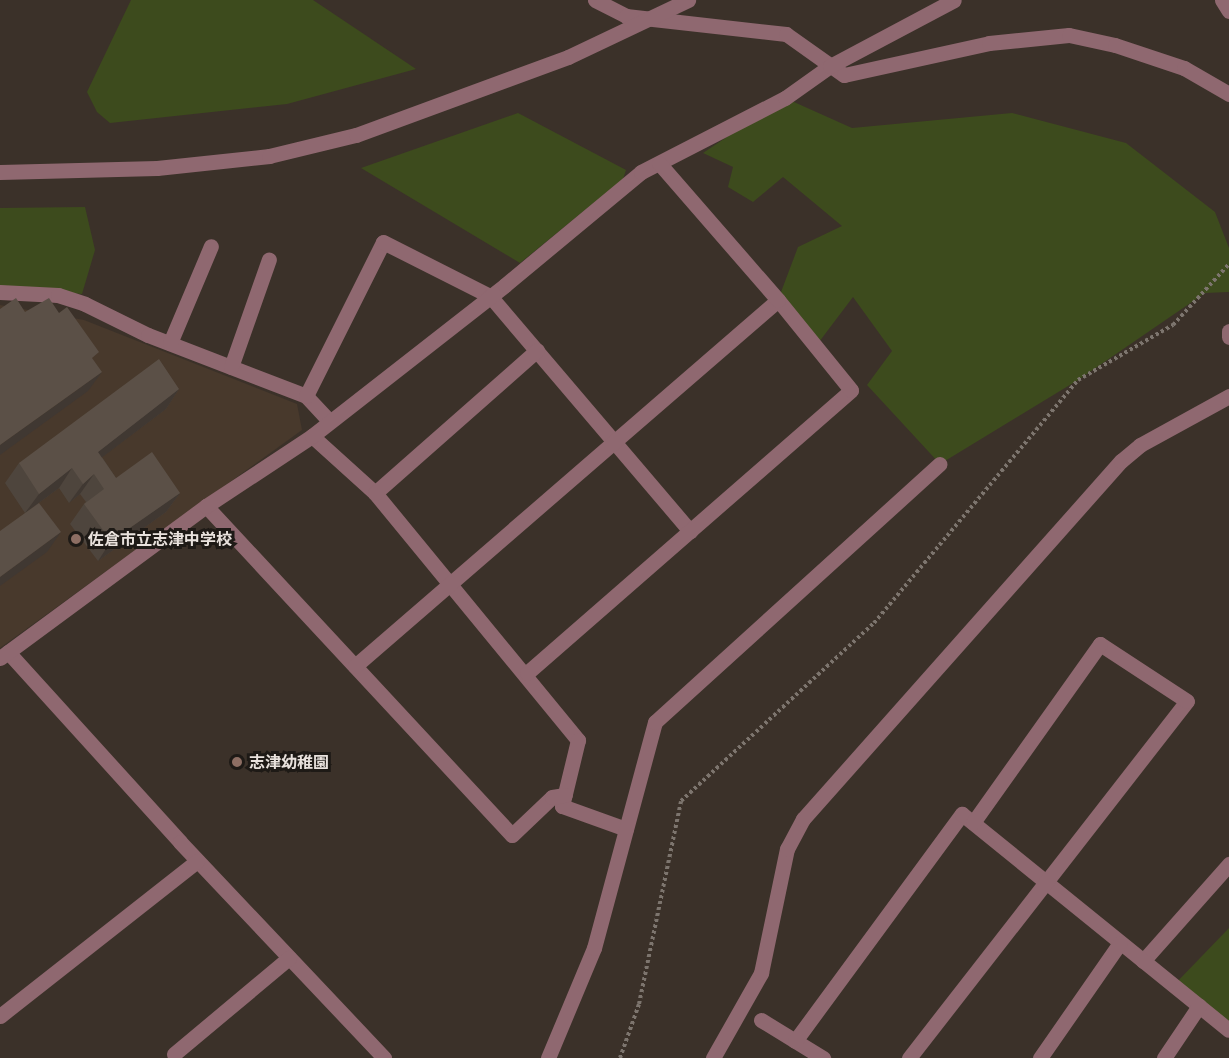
<!DOCTYPE html>
<meta charset="utf-8">
<style>
body{margin:0}
#map{position:relative;width:1229px;height:1058px;overflow:hidden;background:#3b3129;font-family:Lora,"Noto Sans JP",serif}
div>[style]{position:absolute}
.built>*{inset:0;background:#48392c}
.green>*{inset:0;background:#3d4b1d}
.path>*{height:4px;margin-top:-2px;transform-origin:0;background:repeating-linear-gradient(90deg,#7d756e 0 3px,transparent 0 6px)}
.minor>*{height:15px;margin:-7.5px;padding:0 7.5px;transform-origin:7.5px;border-radius:7.5px;background:#8f6870}
.minor-bridge>*{height:15px;margin:-7.5px;padding:0 7.5px;transform-origin:7.5px;border-radius:7.5px;background:#8f6870}
.wall>*{inset:0;background:#4e453d}
.shaded-wall>*{inset:0;background:#403832}
.building>*{inset:0;background:#5b5047}
.dots>*{width:16px;height:16px;translate:-50% -50%;box-sizing:border-box;border:3px solid #1e1a16;border-radius:50%}
span{translate:-50% -50%;white-space:nowrap;text-align:center;line-height:1.15;-webkit-text-stroke:6px #1e1a16;paint-order:stroke}
.poi-label{font-size:16px;color:#e9e2dd;font-weight:700}
.left{translate:0 -50%;text-align:left}
</style>
<div id="map">
<div class="built">
<i style="clip-path:polygon(0 305px,84px 320px,297px 404px,302px 430px,0 648px)"></i>
</div>
<div class="green">
<i style="clip-path:polygon(131px 0,313px 0,416px 69px,287px 104px,110px 123px,97px 112px,87px 92px)"></i>
<i style="clip-path:polygon(785px 98px,852px 128px,1012px 113px,1126px 143px,1215px 212px,1229px 248px,1229px 292px,1205px 293px,1078px 380px,940px 464px,867px 385px,892px 351px,853px 297px,816px 346px,778px 300px,798px 247px,842px 226px,783px 177px,753px 202px,728px 187px,733px 167px,703px 153px)"></i>
<i style="clip-path:polygon(518px 113px,626px 170px,623px 179px,520px 263px,361px 168px)"></i>
<i style="clip-path:polygon(85px 207px,95px 250px,82px 294px,0 286px,0 208px)"></i>
<i style="clip-path:polygon(1229px 928px,1229px 1030px,1173px 986px)"></i>
</div>
<div class="path">
<i style="left:620px;top:1058px;width:57px;rotate:-70.6deg"></i>
<i style="left:639px;top:1004px;width:207px;rotate:-78.3deg"></i>
<i style="left:681px;top:801px;width:263px;rotate:-42.7deg"></i>
<i style="left:874px;top:623px;width:317px;rotate:-50deg"></i>
<i style="left:1078px;top:380px;width:110px;rotate:-30.1deg"></i>
<i style="left:1173px;top:325px;width:83px;rotate:-47.4deg"></i>
</div>
<div class="minor">
<i style="left:595px;top:0;width:35px;rotate:27deg"></i>
<i style="left:626px;top:16px;width:161px;rotate:6.4deg"></i>
<i style="left:786px;top:34px;width:71px;rotate:35.3deg"></i>
<i style="left:844px;top:75px;width:148px;rotate:-12.4deg"></i>
<i style="left:989px;top:43px;width:80px;rotate:-5.7deg"></i>
<i style="left:1069px;top:35px;width:47px;rotate:12.3deg"></i>
<i style="left:1115px;top:45px;width:73px;rotate:18.4deg"></i>
<i style="left:1184px;top:68px;width:52px;rotate:30deg"></i>
<i style="left:1222px;top:0;width:13px;rotate:58deg"></i>
<i style="left:0;top:172px;width:157px;rotate:-1.5deg"></i>
<i style="left:157px;top:168px;width:113px;rotate:-6.1deg"></i>
<i style="left:269px;top:156px;width:89px;rotate:-13.6deg"></i>
<i style="left:356px;top:135px;width:226px;rotate:-20.2deg"></i>
<i style="left:0;top:292px;width:58px;rotate:3deg"></i>
<i style="left:58px;top:295px;width:28px;rotate:18deg"></i>
<i style="left:85px;top:304px;width:70px;rotate:26.2deg"></i>
<i style="left:148px;top:335px;width:169px;rotate:21.1deg"></i>
<i style="left:306px;top:396px;width:34px;rotate:47deg"></i>
<i style="left:1229px;top:331px;width:6px;rotate:90deg"></i>
<i style="left:170px;top:343px;width:105px;rotate:-67.1deg"></i>
<i style="left:231px;top:367px;width:114px;rotate:-70.6deg"></i>
<i style="left:306px;top:396px;width:172px;rotate:-63.4deg"></i>
<i style="left:383px;top:242px;width:120px;rotate:26.8deg"></i>
<i style="left:490px;top:296px;width:309px;rotate:49.6deg"></i>
<i style="left:312px;top:436px;width:85px;rotate:42.1deg"></i>
<i style="left:375px;top:493px;width:320px;rotate:50.6deg"></i>
<i style="left:578px;top:740px;width:68px;rotate:103.6deg"></i>
<i style="left:562px;top:806px;width:68px;rotate:19.8deg"></i>
<i style="left:375px;top:493px;width:216px;rotate:-41.4deg"></i>
<i style="left:206px;top:506px;width:449px;rotate:47.1deg"></i>
<i style="left:512px;top:835px;width:55px;rotate:-43.5deg"></i>
<i style="left:552px;top:797px;width:13px;rotate:-9deg"></i>
<i style="left:8px;top:652px;width:256px;rotate:47.8deg"></i>
<i style="left:180px;top:842px;width:297px;rotate:46.6deg"></i>
<i style="left:0;top:658px;width:256px;rotate:-36.4deg"></i>
<i style="left:206px;top:506px;width:127px;rotate:-33.4deg"></i>
<i style="left:312px;top:436px;width:245px;rotate:-38deg"></i>
<i style="left:505px;top:285px;width:177px;rotate:-39.7deg"></i>
<i style="left:641px;top:172px;width:162px;rotate:-27.2deg"></i>
<i style="left:785px;top:98px;width:55px;rotate:-35.4deg"></i>
<i style="left:830px;top:66px;width:140px;rotate:-28deg"></i>
<i style="left:355px;top:666px;width:559px;rotate:-40.87deg"></i>
<i style="left:527px;top:673px;width:430px;rotate:-41.1deg"></i>
<i style="left:851px;top:390px;width:116px;rotate:-129deg"></i>
<i style="left:778px;top:300px;width:181px;rotate:-131deg"></i>
<i style="left:1143px;top:961px;width:130px;rotate:-48.4deg"></i>
<i style="left:0;top:1016px;width:251px;rotate:-38.2deg"></i>
<i style="left:761px;top:1020px;width:73px;rotate:31.5deg"></i>
<i style="left:795px;top:1041px;width:282px;rotate:-53.7deg"></i>
<i style="left:962px;top:814px;width:343px;rotate:39deg"></i>
<i style="left:174px;top:1054px;width:150px;rotate:-39.9deg"></i>
<i style="left:548px;top:1058px;width:119px;rotate:-67.3deg"></i>
<i style="left:594px;top:948px;width:234px;rotate:-74.9deg"></i>
<i style="left:655px;top:722px;width:384px;rotate:-42.2deg"></i>
<i style="left:713px;top:1058px;width:98px;rotate:-60.5deg"></i>
<i style="left:761px;top:973px;width:127px;rotate:-78.2deg"></i>
<i style="left:787px;top:849px;width:34px;rotate:-62deg"></i>
<i style="left:803px;top:819px;width:479px;rotate:-48.4deg"></i>
<i style="left:1121px;top:461px;width:25px;rotate:-40deg"></i>
<i style="left:1140px;top:445px;width:102px;rotate:-28.8deg"></i>
<i style="left:909px;top:1058px;width:452px;rotate:-52.1deg"></i>
<i style="left:1187px;top:701px;width:104px;rotate:-146.8deg"></i>
<i style="left:1100px;top:644px;width:219px;rotate:125.4deg"></i>
<i style="left:1040px;top:1058px;width:140px;rotate:-55.2deg"></i>
<i style="left:1164px;top:1058px;width:63px;rotate:-56.1deg"></i>
</div>
<div class="minor-bridge">
<i style="left:568px;top:57px;width:133px;rotate:-25.4deg"></i>
</div>
<div class="wall">
<i style="clip-path:polygon(179px 389px,166px 409px,102px 457px,116px 478px,180px 493px,166px 512px,98px 561px,70px 524px,84px 504px,86px 502px,80px 494px,69px 503px,59px 488px,25px 513px,5px 483px,19px 463px)"></i>
</div>
<div class="shaded-wall">
<i style="clip-path:polygon(102px 372px,88px 391px,0 455px,0 445px)"></i>
<i style="clip-path:polygon(179px 389px,166px 409px,84px 471px,98px 452px)"></i>
<i style="clip-path:polygon(72px 468px,59px 488px,25px 513px,39px 494px)"></i>
<i style="clip-path:polygon(94px 474px,80px 494px,69px 503px,83px 484px)"></i>
<i style="clip-path:polygon(180px 493px,166px 512px,98px 561px,111px 541px)"></i>
<i style="clip-path:polygon(61px 532px,47px 552px,0 586px,0 577px)"></i>
</div>
<div class="building">
<i style="clip-path:polygon(16px 298px,25px 312px,49px 298px,59px 313px,67px 307px,99px 352px,92px 358px,102px 372px,0 445px,0 309px)"></i>
<i style="clip-path:polygon(159px 359px,179px 389px,98px 452px,116px 478px,152px 452px,180px 493px,111px 541px,84px 504px,104px 489px,94px 474px,83px 484px,72px 468px,39px 494px,19px 463px)"></i>
<i style="clip-path:polygon(39px 503px,61px 532px,0 577px,0 531px)"></i>
</div>
<div class="dots">
<i style="left:76px;top:539px;background:#8d6e63"></i>
<i style="left:237px;top:762px;background:#8d6e63"></i>
</div>
<div class="poi-label">
<span class="left" style="left:88px;top:539px">佐倉市立志津中学校</span>
<span class="left" style="left:249px;top:762px">志津幼稚園</span>
</div>
</div>
